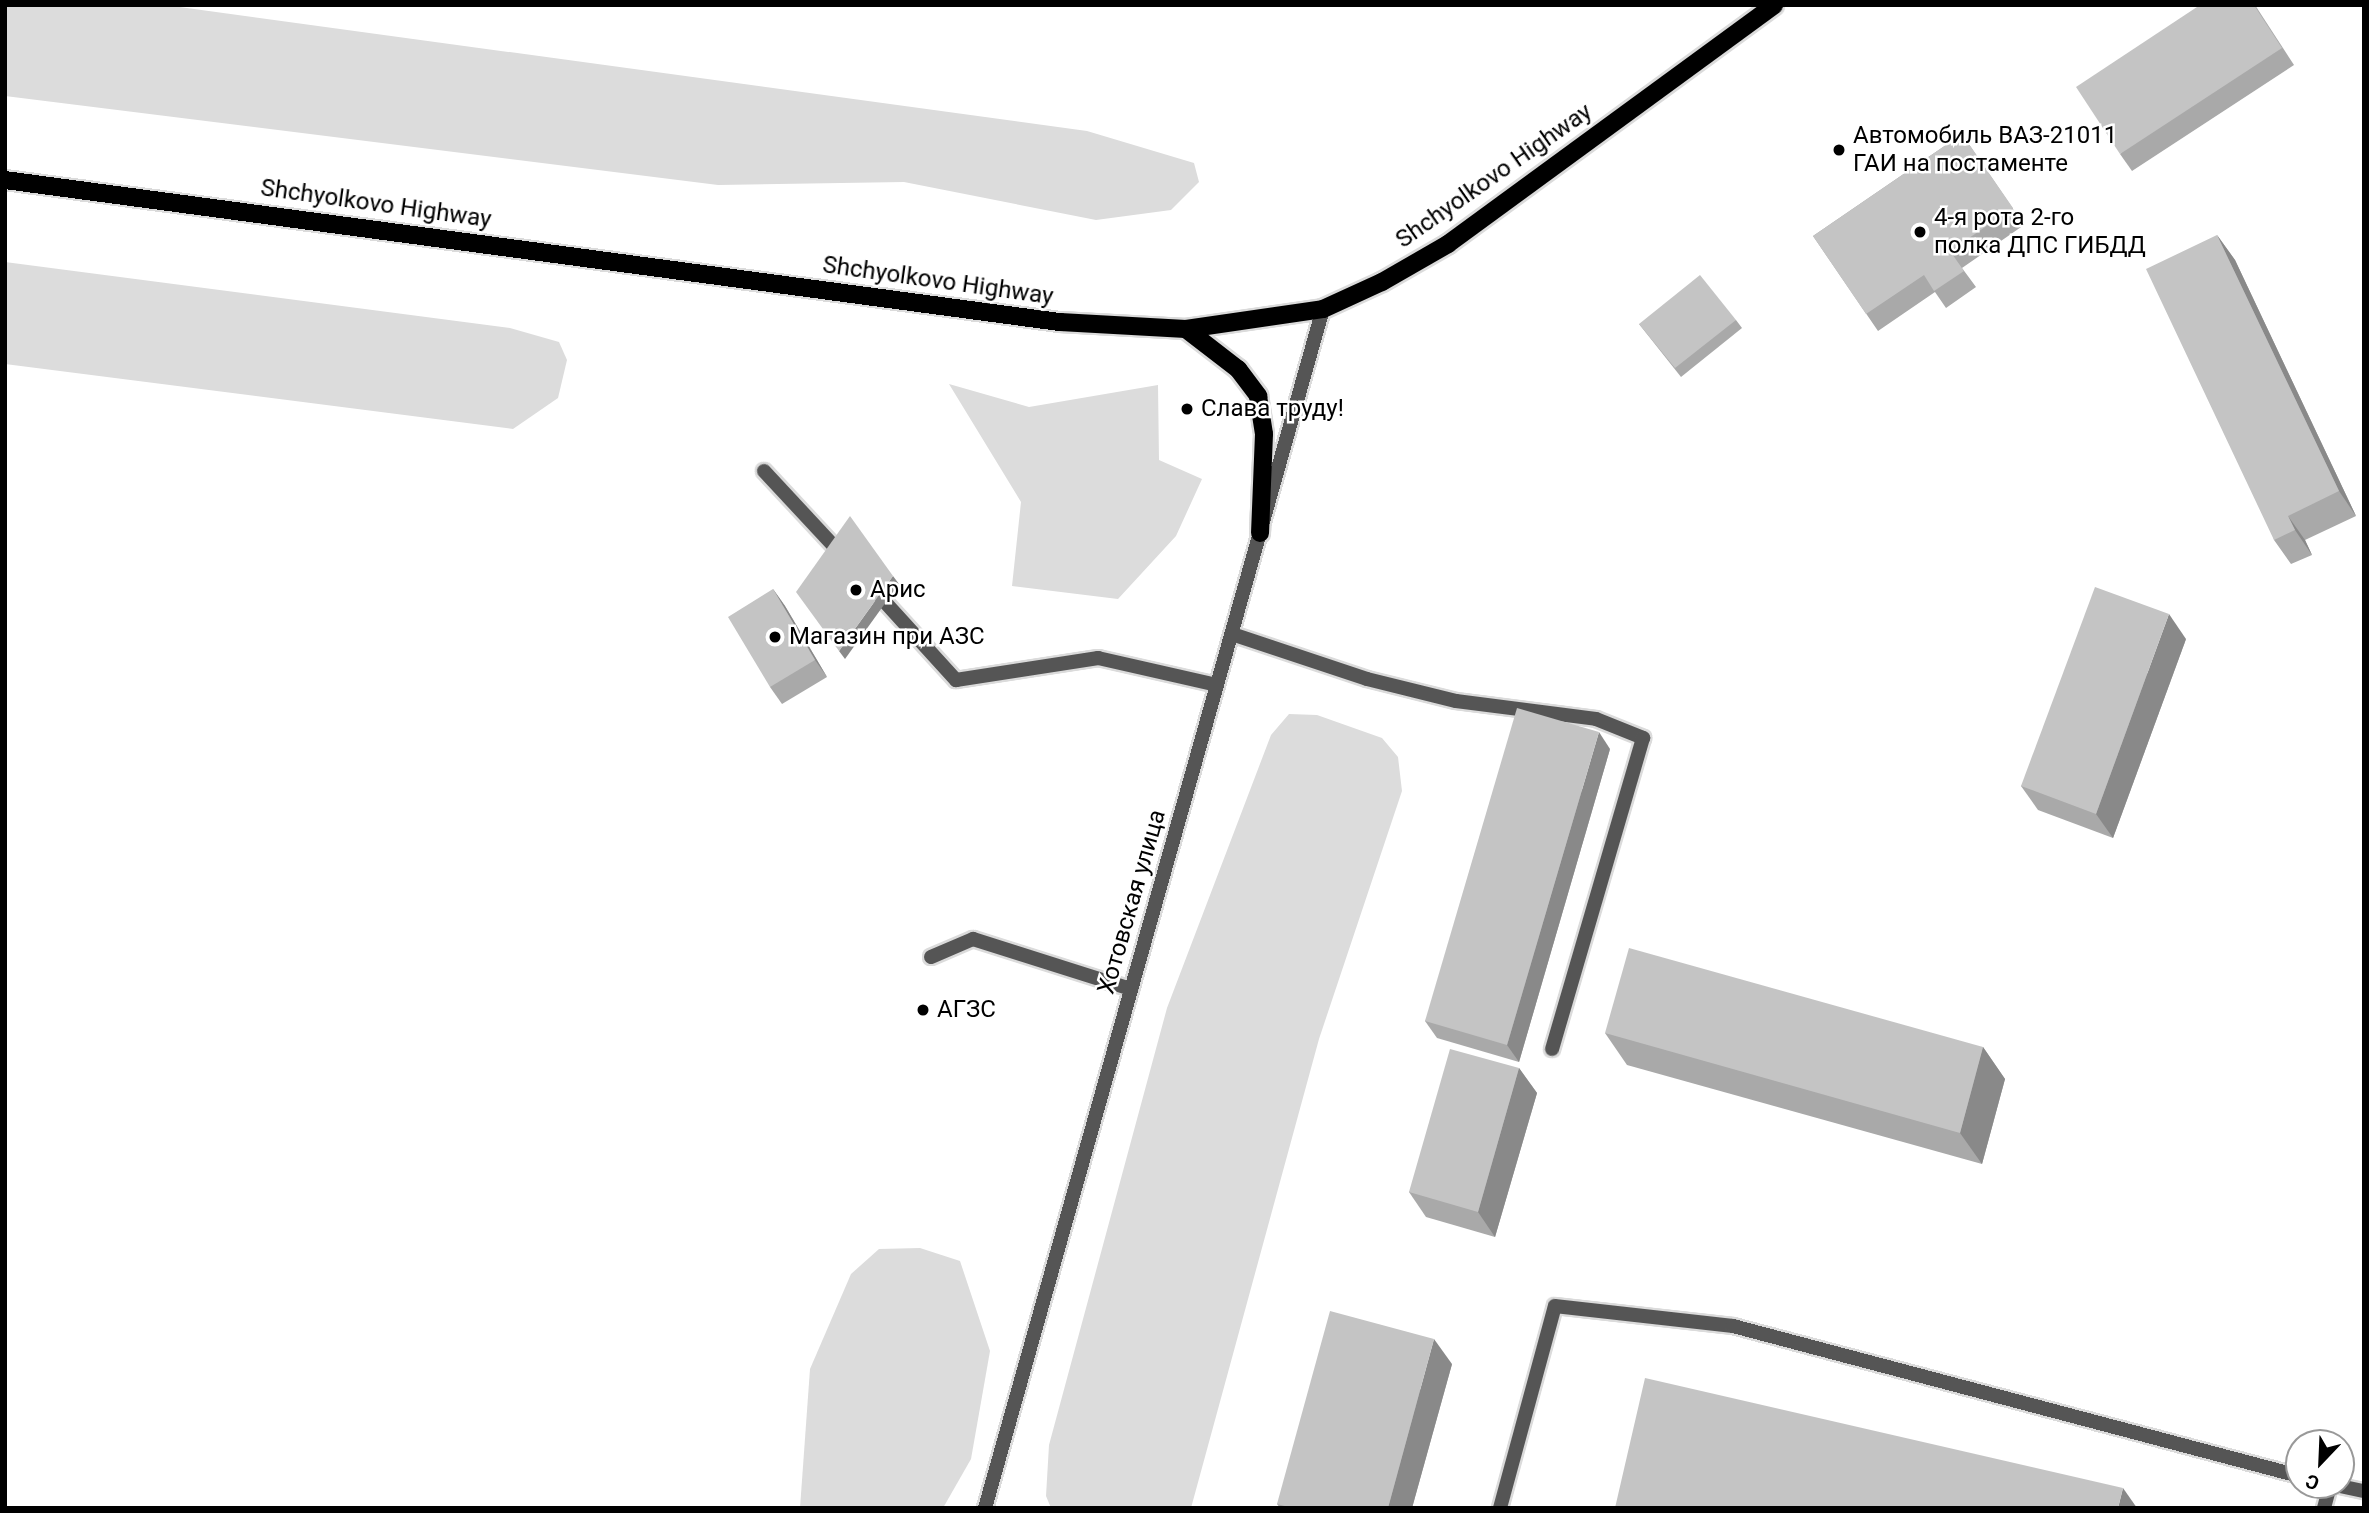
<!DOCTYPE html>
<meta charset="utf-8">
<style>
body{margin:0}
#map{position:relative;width:2369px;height:1513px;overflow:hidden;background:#fff;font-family:Roboto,sans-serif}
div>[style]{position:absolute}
.green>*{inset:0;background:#dcdcdc}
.roads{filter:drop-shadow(2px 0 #dbdbdb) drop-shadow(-2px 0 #dbdbdb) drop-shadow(0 2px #dbdbdb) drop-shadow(0 -2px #dbdbdb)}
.service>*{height:14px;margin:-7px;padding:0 7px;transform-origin:7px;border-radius:7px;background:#555}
.tertiary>*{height:14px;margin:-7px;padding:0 7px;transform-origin:7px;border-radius:7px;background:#555}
.primary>*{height:18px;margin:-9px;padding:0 9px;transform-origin:9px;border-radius:9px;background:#000}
.wall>*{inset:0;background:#a9a9a9}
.shaded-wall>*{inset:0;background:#898989}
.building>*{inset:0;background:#c4c4c4}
.dots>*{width:19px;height:19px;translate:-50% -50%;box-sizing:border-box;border:4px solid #fff;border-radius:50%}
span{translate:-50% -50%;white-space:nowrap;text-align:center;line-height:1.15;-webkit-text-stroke:5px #fff;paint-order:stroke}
.poi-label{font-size:24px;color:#000}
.left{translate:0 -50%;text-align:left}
.street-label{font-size:24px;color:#000}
.frame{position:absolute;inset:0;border:7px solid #000;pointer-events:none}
.north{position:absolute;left:2285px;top:1429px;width:70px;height:70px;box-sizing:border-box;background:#fff;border:2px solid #999;border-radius:50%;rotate:203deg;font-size:19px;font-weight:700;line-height:28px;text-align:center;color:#000}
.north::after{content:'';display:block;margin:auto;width:24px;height:32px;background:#000;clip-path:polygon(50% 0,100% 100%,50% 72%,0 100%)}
</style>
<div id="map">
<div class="green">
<i style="clip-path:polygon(5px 5px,165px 5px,1087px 131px,1194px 163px,1199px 182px,1171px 210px,1096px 220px,904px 182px,718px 185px,5px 96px)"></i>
<i style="clip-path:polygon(5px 262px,510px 328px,559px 342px,567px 360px,558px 398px,513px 429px,5px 364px)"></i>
<i style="clip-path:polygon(949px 384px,1029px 407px,1158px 385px,1159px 460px,1202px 479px,1176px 536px,1118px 599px,1012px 586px,1021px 502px)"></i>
<i style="clip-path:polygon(1289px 714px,1317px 715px,1382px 738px,1398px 757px,1402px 791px,1319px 1039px,1191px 1508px,1051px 1508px,1046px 1496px,1049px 1445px,1167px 1008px,1271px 735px)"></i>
<i style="clip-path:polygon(920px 1248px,960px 1261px,990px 1351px,971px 1459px,943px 1508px,800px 1508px,810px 1369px,851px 1274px,879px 1249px)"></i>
</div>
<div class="roads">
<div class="service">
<i style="left:764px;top:471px;width:117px;rotate:47.1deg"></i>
<i style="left:874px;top:590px;width:122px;rotate:47.7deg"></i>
<i style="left:956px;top:680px;width:144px;rotate:-8.8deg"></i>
<i style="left:1098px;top:658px;width:122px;rotate:12.8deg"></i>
<i style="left:1232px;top:634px;width:142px;rotate:18.4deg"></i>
<i style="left:1367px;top:679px;width:92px;rotate:13.9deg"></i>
<i style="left:1456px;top:701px;width:141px;rotate:7.3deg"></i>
<i style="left:1596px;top:719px;width:51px;rotate:22deg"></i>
<i style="left:1643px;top:738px;width:324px;rotate:106.3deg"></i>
<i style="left:931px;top:957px;width:46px;rotate:-23.2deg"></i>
<i style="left:973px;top:939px;width:166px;rotate:17.6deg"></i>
<i style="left:2335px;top:1485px;width:30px;rotate:12deg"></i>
<i style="left:1500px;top:1508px;width:209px;rotate:-74.8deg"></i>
<i style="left:1555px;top:1306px;width:179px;rotate:6.4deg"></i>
<i style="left:1733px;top:1326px;width:586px;rotate:14.84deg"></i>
<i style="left:2324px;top:1508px;width:24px;rotate:-75deg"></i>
</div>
<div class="tertiary">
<i style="left:985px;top:1508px;width:1246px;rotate:-74.26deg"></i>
</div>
<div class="primary">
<i style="left:5px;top:180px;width:1065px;rotate:7.67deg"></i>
<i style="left:1060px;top:322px;width:126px;rotate:3.2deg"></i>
<i style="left:1186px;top:329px;width:138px;rotate:-8.3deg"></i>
<i style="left:1323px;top:309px;width:65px;rotate:-24.6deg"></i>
<i style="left:1382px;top:282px;width:76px;rotate:-29.9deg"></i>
<i style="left:1448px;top:244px;width:404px;rotate:-36.2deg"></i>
<i style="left:1186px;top:329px;width:66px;rotate:37.6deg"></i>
<i style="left:1238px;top:369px;width:34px;rotate:53deg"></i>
<i style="left:1258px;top:396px;width:38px;rotate:81deg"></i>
<i style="left:1264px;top:434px;width:99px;rotate:92.3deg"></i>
</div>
</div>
<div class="wall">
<i style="clip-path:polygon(2255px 5px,2294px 65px,2132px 171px,2120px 154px)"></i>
<i style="clip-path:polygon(1962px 134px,2024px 225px,1962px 268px,1976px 287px,1946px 308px,1935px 292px,1878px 331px,1813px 236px)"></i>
<i style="clip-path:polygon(2217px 235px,2235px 260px,2356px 516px,2305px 540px,2312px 555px,2291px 564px,2274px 540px)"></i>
<i style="clip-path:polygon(1736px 320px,1742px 328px,1681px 377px,1639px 324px)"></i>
<i style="clip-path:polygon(773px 589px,785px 606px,827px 677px,782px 704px,770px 687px)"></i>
<i style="clip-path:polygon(2186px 639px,2113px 838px,2038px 810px,2021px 786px)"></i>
<i style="clip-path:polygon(1610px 749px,1519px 1062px,1437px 1038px,1425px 1021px)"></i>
<i style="clip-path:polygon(1605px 1033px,1983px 1047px,2005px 1079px,1982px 1164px,1627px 1065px)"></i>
<i style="clip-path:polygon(1519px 1068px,1537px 1093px,1495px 1237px,1426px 1217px,1409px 1192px)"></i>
<i style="clip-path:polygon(1452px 1364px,1412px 1508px,1280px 1508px,1277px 1504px)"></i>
</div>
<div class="shaded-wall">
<i style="clip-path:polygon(2217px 235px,2235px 260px,2356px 516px,2339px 491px)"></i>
<i style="clip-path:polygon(2288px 516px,2305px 540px,2312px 555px,2295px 530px)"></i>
<i style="clip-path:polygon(893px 576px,899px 584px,845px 659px,839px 651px)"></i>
<i style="clip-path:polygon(773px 589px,785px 606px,827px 677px,815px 660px)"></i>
<i style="clip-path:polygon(2169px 614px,2186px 639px,2113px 838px,2096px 814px)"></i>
<i style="clip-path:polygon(1599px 732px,1610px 749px,1519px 1062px,1507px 1045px)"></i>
<i style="clip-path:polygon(1983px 1047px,2005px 1079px,1982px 1164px,1960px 1133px)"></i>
<i style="clip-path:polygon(1519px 1068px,1537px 1093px,1495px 1237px,1478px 1212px)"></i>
<i style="clip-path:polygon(1434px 1339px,1452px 1364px,1412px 1508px,1388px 1508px)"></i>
<i style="clip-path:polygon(2123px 1488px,2137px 1508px,2118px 1508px)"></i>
</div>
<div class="building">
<i style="clip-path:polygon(2200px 5px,2254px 5px,2282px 48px,2120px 154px,2076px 87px)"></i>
<i style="clip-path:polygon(1962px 134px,2013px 208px,1950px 251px,1964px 271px,1934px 291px,1924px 275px,1866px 314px,1813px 236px)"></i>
<i style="clip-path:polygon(2217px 235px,2339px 491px,2288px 516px,2295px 530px,2274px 540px,2146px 269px)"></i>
<i style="clip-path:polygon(1700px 275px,1736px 320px,1675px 368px,1639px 324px)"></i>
<i style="clip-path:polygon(850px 516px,893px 576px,839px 651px,796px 592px)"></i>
<i style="clip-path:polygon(2095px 587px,2169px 614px,2096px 814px,2021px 786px)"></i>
<i style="clip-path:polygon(773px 589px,815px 660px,770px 687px,728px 617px)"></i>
<i style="clip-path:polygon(1517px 708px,1599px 732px,1507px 1045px,1425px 1021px)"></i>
<i style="clip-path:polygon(1629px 948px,1983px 1047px,1960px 1133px,1605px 1033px)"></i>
<i style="clip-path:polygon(1450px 1049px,1519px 1068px,1478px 1212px,1409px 1192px)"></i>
<i style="clip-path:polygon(1330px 1311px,1434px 1339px,1388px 1508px,1292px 1508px,1277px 1504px)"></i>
<i style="clip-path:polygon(1645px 1378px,2123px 1488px,2118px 1508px,1615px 1508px)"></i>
</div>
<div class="dots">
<i style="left:1839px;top:150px;background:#000"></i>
<i style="left:1920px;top:232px;background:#000"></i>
<i style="left:1187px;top:409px;background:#000"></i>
<i style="left:856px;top:590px;background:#000"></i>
<i style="left:775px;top:637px;background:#000"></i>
<i style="left:923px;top:1010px;background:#000"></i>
</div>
<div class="poi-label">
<span class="left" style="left:1853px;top:150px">Автомобиль ВАЗ-21011<br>ГАИ на постаменте</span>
<span class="left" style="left:1934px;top:232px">4-я рота 2-го<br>полка ДПС ГИБДД</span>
<span class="left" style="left:1201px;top:409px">Слава труду!</span>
<span class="left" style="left:870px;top:590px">Арис</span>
<span class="left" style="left:789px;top:637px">Магазин при АЗС</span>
<span class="left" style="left:937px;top:1010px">АГЗС</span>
</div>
<div class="street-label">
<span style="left:1494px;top:176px;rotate:-35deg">Shchyolkovo Highway</span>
<span style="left:376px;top:204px;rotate:8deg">Shchyolkovo Highway</span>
<span style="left:938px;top:281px;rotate:8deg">Shchyolkovo Highway</span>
<span style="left:1132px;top:902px;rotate:-74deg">Хотовская улица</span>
</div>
<div class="frame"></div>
<div class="north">С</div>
</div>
